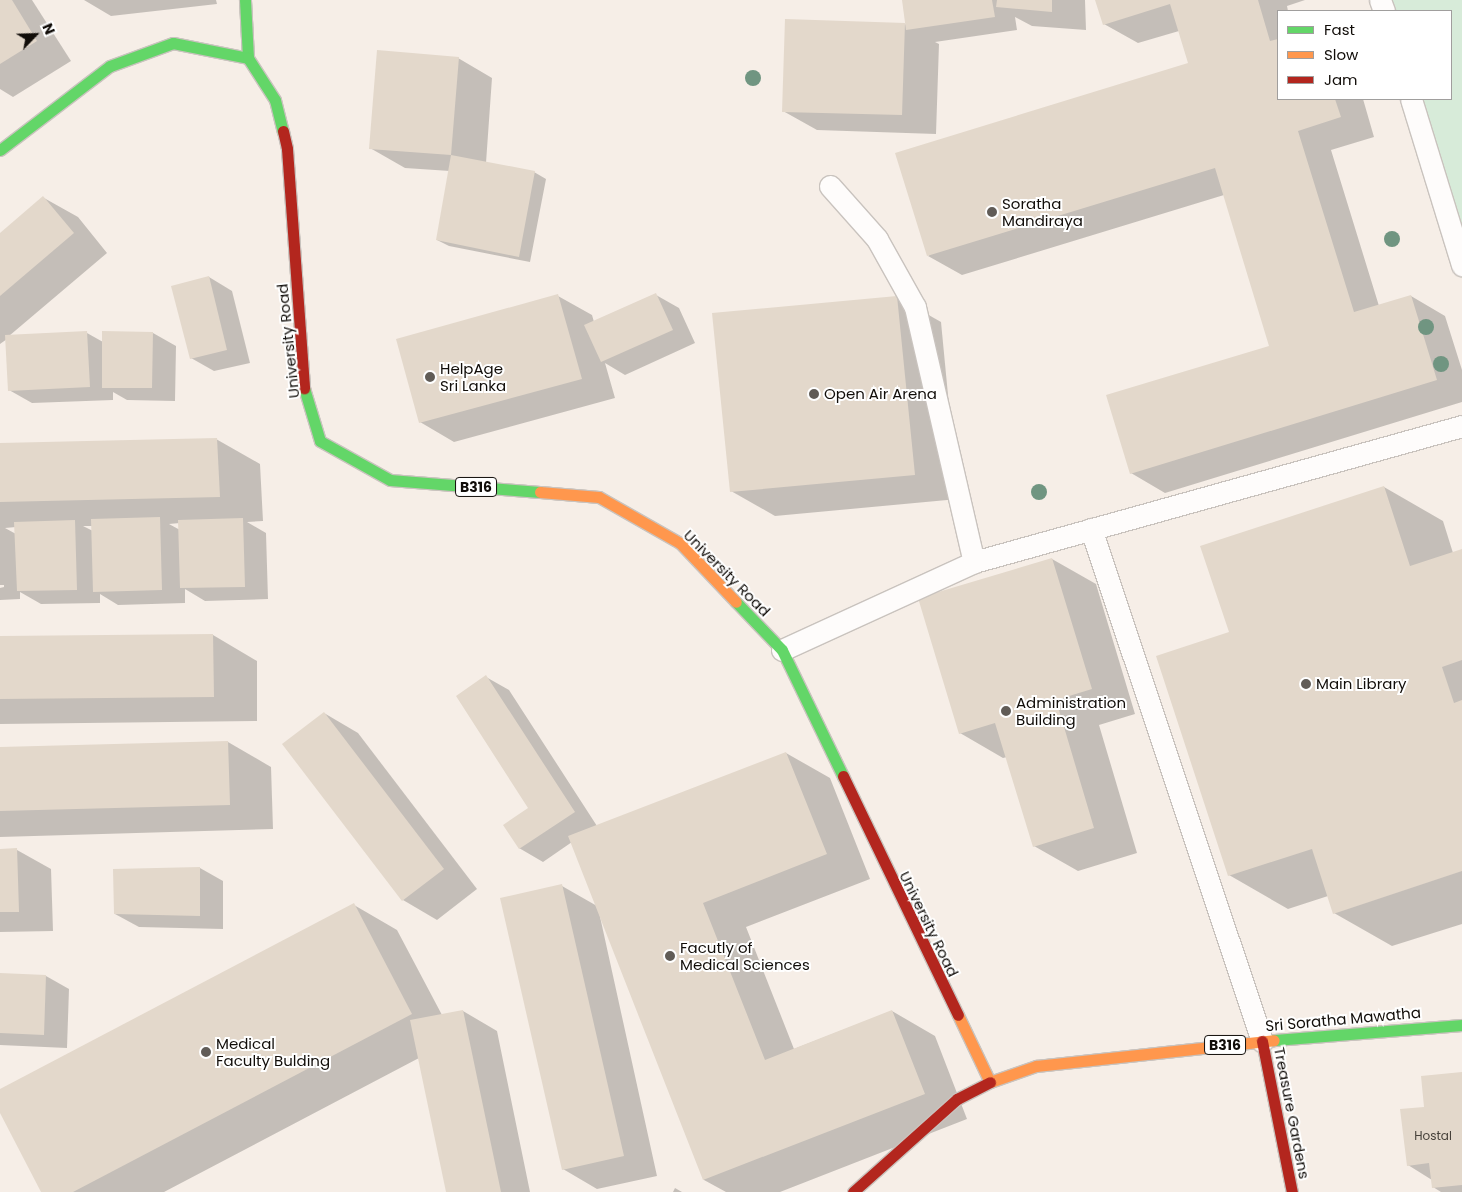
<!DOCTYPE html>
<style>
body{margin:0}
#map{position:relative;width:1462px;height:1192px;overflow:hidden;background:#f6eee7;font-family:Poppins,sans-serif}
div>[style]{position:absolute}
.green>*{inset:0;background:#d7ebd9}
.shadow>*{inset:0;background:#0003}
.building>*{inset:0;background:#e3d8cb}
.roads{filter:drop-shadow(1px 0 #c9c3be) drop-shadow(-1px 0 #c9c3be) drop-shadow(0 1px #c9c3be) drop-shadow(0 -1px #c9c3be)}
.lane>*{height:21px;margin:-10.5px;padding:0 10.5px;transform-origin:10.5px;border-radius:10.5px;background:#fefcfb}
.fast>*{height:11px;margin:-5.5px;padding:0 5.5px;transform-origin:5.5px;border-radius:5.5px;background:#63d668}
.slow>*{height:11px;margin:-5.5px;padding:0 5.5px;transform-origin:5.5px;border-radius:5.5px;background:#ff974d}
.jam>*{height:11px;margin:-5.5px;padding:0 5.5px;transform-origin:5.5px;border-radius:5.5px;background:#b3261e}
.trees>*{width:16px;height:16px;margin:-8px;border-radius:50%;background:#709581}
.dots>*{width:14px;height:14px;translate:-50% -50%;box-sizing:border-box;border:2px solid #fff;border-radius:50%}
span{translate:-50% -50%;white-space:nowrap;text-align:center;line-height:1.15;-webkit-text-stroke:4px #fff;paint-order:stroke}
.number-label{font-size:12px;color:#46413a}
.number-label span{-webkit-text-stroke-width:0}
.shield-label span{padding:1px 4px;background:#fff;border:1px solid;border-radius:4px;-webkit-text-stroke-width:0}
.shield-label{font-size:14px;color:#110d09;font-weight:700}
.poi-label{font-size:15px;color:#110d09}
.left{translate:0 -50%;text-align:left}
.street-label{font-size:15px;color:#110d09}
.legend{position:absolute;left:1277px;top:10px;width:175px;height:90px;box-sizing:border-box;background:#fff;border:1px solid #a09e9d;margin:0;padding:6px 9px;list-style:none;font-size:15px;color:#110d09}
.legend li{display:flex;align-items:center;gap:10px;height:25px}
.legend b{width:25px;border:1px solid #a09e9d}
.north{position:absolute;left:10px;top:10px;width:50px;height:50px;-webkit-text-stroke:4px #fff;paint-order:stroke;rotate:66deg;font-size:14px;font-weight:700;line-height:20px;text-align:center;color:#110d09}
.north::after{content:'';display:block;margin:auto;width:18px;height:22px;background:#110d09;clip-path:polygon(50% 0,100% 100%,50% 72%,0 100%)}
</style>
<div id="map">
<div class="green">
<i style="clip-path:polygon(1381px 0,1462px 0,1462px 264px,1411px 99px,1451px 99px,1451px 11px,1384px 11px)"></i>
</div>
<div class="shadow">
<i style="clip-path:polygon(0 0,32px 0,71px 61px,13px 97px,0 89px)"></i>
<i style="clip-path:polygon(84px 0,216px 0,217px 4px,111px 16px)"></i>
<i style="clip-path:polygon(903px 0,1085px 0,1086px 30px,1032px 26px,1015px 17px,1017px 30px,935px 42px,939px 44px,936px 134px,817px 130px,783px 111px,905px 24px,907px 25px)"></i>
<i style="clip-path:polygon(1097px 0,1305px 0,1287px 6px,1288px 11px,1278px 11px,1278px 99px,1363px 99px,1374px 137px,1331px 150px,1379px 306px,1411px 296px,1445px 316px,1462px 370px,1462px 402px,1165px 493px,1131px 473px,1271px 346px,1224px 195px,962px 275px,928px 256px,1189px 64px,1179px 31px,1138px 43px,1104px 24px)"></i>
<i style="clip-path:polygon(458px 58px,492px 78px,486px 163px,534px 172px,546px 179px,530px 262px,449px 246px,437px 240px,450px 171px,405px 168px,370px 148px)"></i>
<i style="clip-path:polygon(44px 198px,78px 217px,107px 253px,9px 336px,87px 333px,103px 342px,153px 333px,176px 346px,175px 401px,127px 400px,113px 392px,113px 400px,32px 403px,9px 390px,7px 339px,0 344px,0 235px)"></i>
<i style="clip-path:polygon(209px 277px,232px 291px,250px 363px,214px 371px,191px 358px)"></i>
<i style="clip-path:polygon(656px 295px,679px 308px,695px 343px,625px 375px,605px 363px,615px 398px,454px 442px,420px 422px,558px 296px,592px 315px,594px 322px)"></i>
<i style="clip-path:polygon(897px 297px,941px 322px,958px 499px,775px 516px,731px 491px,713px 314px)"></i>
<i style="clip-path:polygon(evenodd,216px 439px,260px 464px,263px 521px,247px 522px,266px 533px,268px 599px,205px 601px,185px 589px,185px 603px,118px 605px,100px 594px,100px 603px,41px 604px,20px 592px,20px 599px,0 600px,0 588px,4px 587px,4px 585px,0 585px,0 444px,216px 439px,180px 523px,180px 530px,169px 524px,180px 523px,216px 439px,83px 526px,92px 526px,93px 531px,83px 526px,216px 439px,16px 527px,16px 534px,5px 528px,16px 527px)"></i>
<i style="clip-path:polygon(1384px 487px,1443px 521px,1453px 553px,1462px 551px,1462px 924px,1392px 946px,1334px 913px,1328px 896px,1288px 909px,1229px 875px,1230px 633px)"></i>
<i style="clip-path:polygon(1052px 559px,1096px 584px,1135px 714px,1099px 725px,1137px 853px,1078px 871px,1034px 846px,1007px 757px,1003px 758px,960px 733px)"></i>
<i style="clip-path:polygon(213px 635px,257px 661px,257px 721px,0 724px,0 638px)"></i>
<i style="clip-path:polygon(486px 677px,509px 690px,597px 826px,786px 753px,830px 778px,870px 879px,746px 927px,794px 1049px,892px 1011px,935px 1036px,967px 1119px,780px 1192px,726px 1192px,704px 1180px,599px 912px,657px 1176px,597px 1189px,563px 1169px,562px 886px,597px 906px,572px 842px,543px 862px,519px 848px,530px 808px)"></i>
<i style="clip-path:polygon(324px 713px,358px 733px,477px 889px,437px 920px,403px 900px)"></i>
<i style="clip-path:polygon(228px 742px,271px 767px,273px 829px,0 837px,0 748px)"></i>
<i style="clip-path:polygon(0 850px,17px 850px,51px 869px,53px 931px,0 932px)"></i>
<i style="clip-path:polygon(200px 868px,223px 881px,223px 929px,139px 927px,115px 914px)"></i>
<i style="clip-path:polygon(354px 905px,397px 930px,442px 1015px,463px 1011px,497px 1031px,530px 1192px,447px 1192px,419px 1058px,164px 1192px,43px 1192px,0 1110px,0 1091px)"></i>
<i style="clip-path:polygon(0 974px,46px 976px,69px 989px,67px 1048px,0 1045px)"></i>
<i style="clip-path:polygon(1462px 1073px,1462px 1192px,1441px 1192px,1433px 1187px,1432px 1180px,1408px 1165px,1425px 1108px)"></i>
<i style="clip-path:polygon(675px 1188px,682px 1192px,673px 1192px)"></i>
</div>
<div class="building">
<i style="clip-path:polygon(0 0,12px 0,37px 41px,0 64px)"></i>
<i style="clip-path:polygon(902px 0,992px 0,995px 17px,906px 30px)"></i>
<i style="clip-path:polygon(997px 0,1052px 0,1052px 12px,996px 7px)"></i>
<i style="clip-path:polygon(1095px 0,1258px 0,1270px 41px,1278px 39px,1278px 99px,1335px 99px,1341px 117px,1298px 131px,1354px 312px,1411px 295px,1437px 380px,1130px 474px,1106px 395px,1269px 346px,1215px 168px,927px 256px,895px 153px,1188px 63px,1170px 4px,1103px 25px)"></i>
<i style="clip-path:polygon(785px 19px,905px 23px,902px 115px,782px 112px)"></i>
<i style="clip-path:polygon(377px 50px,459px 57px,451px 155px,369px 149px)"></i>
<i style="clip-path:polygon(451px 155px,535px 171px,519px 257px,436px 240px)"></i>
<i style="clip-path:polygon(43px 196px,74px 233px,0 296px,0 233px)"></i>
<i style="clip-path:polygon(209px 276px,227px 350px,190px 359px,171px 286px)"></i>
<i style="clip-path:polygon(656px 293px,673px 330px,601px 362px,584px 325px)"></i>
<i style="clip-path:polygon(558px 294px,582px 379px,419px 423px,396px 339px)"></i>
<i style="clip-path:polygon(897px 296px,915px 475px,730px 492px,712px 313px)"></i>
<i style="clip-path:polygon(87px 331px,90px 387px,8px 391px,5px 335px)"></i>
<i style="clip-path:polygon(102px 331px,153px 332px,152px 388px,102px 388px)"></i>
<i style="clip-path:polygon(217px 438px,220px 497px,0 502px,0 443px)"></i>
<i style="clip-path:polygon(1384px 486px,1410px 566px,1462px 549px,1462px 660px,1442px 667px,1454px 703px,1462px 700px,1462px 871px,1333px 914px,1312px 849px,1228px 876px,1156px 656px,1229px 632px,1200px 546px)"></i>
<i style="clip-path:polygon(160px 517px,162px 590px,93px 592px,91px 519px)"></i>
<i style="clip-path:polygon(243px 518px,245px 587px,180px 588px,178px 520px)"></i>
<i style="clip-path:polygon(75px 520px,77px 590px,17px 591px,14px 522px)"></i>
<i style="clip-path:polygon(1052px 558px,1092px 689px,1056px 700px,1094px 828px,1033px 847px,995px 723px,959px 734px,918px 598px)"></i>
<i style="clip-path:polygon(213px 634px,214px 697px,0 699px,0 636px)"></i>
<i style="clip-path:polygon(486px 675px,575px 812px,519px 849px,503px 825px,528px 808px,456px 696px)"></i>
<i style="clip-path:polygon(324px 712px,444px 869px,402px 901px,282px 744px)"></i>
<i style="clip-path:polygon(228px 741px,230px 805px,0 811px,0 747px)"></i>
<i style="clip-path:polygon(786px 752px,827px 854px,703px 903px,765px 1060px,892px 1010px,925px 1094px,703px 1180px,568px 836px)"></i>
<i style="clip-path:polygon(17px 848px,19px 912px,0 912px,0 849px)"></i>
<i style="clip-path:polygon(200px 867px,200px 916px,114px 914px,113px 869px)"></i>
<i style="clip-path:polygon(562px 884px,624px 1156px,562px 1170px,500px 898px)"></i>
<i style="clip-path:polygon(354px 903px,412px 1014px,73px 1192px,41px 1192px,0 1113px,0 1089px)"></i>
<i style="clip-path:polygon(0 973px,46px 975px,44px 1035px,0 1033px)"></i>
<i style="clip-path:polygon(463px 1010px,501px 1192px,446px 1192px,410px 1020px)"></i>
<i style="clip-path:polygon(1462px 1072px,1462px 1185px,1432px 1188px,1429px 1163px,1407px 1166px,1400px 1109px,1424px 1107px,1421px 1076px)"></i>
</div>
<div class="roads">
<div class="lane">
<i style="left:1380px;top:0;width:12px;rotate:70deg"></i>
<i style="left:1411px;top:99px;width:174px;rotate:72.9deg"></i>
<i style="left:830px;top:186px;width:71px;rotate:48.4deg"></i>
<i style="left:877px;top:239px;width:78px;rotate:60.8deg"></i>
<i style="left:915px;top:307px;width:262px;rotate:77deg"></i>
<i style="left:1091px;top:529px;width:540px;rotate:71.53deg"></i>
<i style="left:782px;top:650px;width:211px;rotate:-24.6deg"></i>
<i style="left:974px;top:562px;width:507px;rotate:-15.57deg"></i>
</div>
<div class="fast">
<i style="left:245px;top:0;width:58px;rotate:87deg"></i>
<i style="left:0;top:150px;width:138px;rotate:-37.4deg"></i>
<i style="left:110px;top:66px;width:67px;rotate:-20.1deg"></i>
<i style="left:173px;top:43px;width:76px;rotate:11.3deg"></i>
<i style="left:248px;top:58px;width:50px;rotate:57.3deg"></i>
<i style="left:275px;top:100px;width:32px;rotate:76deg"></i>
<i style="left:304px;top:388px;width:55px;rotate:73.2deg"></i>
<i style="left:320px;top:441px;width:80px;rotate:29.1deg"></i>
<i style="left:390px;top:480px;width:150px;rotate:4.6deg"></i>
<i style="left:736px;top:602px;width:66px;rotate:46.2deg"></i>
<i style="left:782px;top:650px;width:140px;rotate:64.2deg"></i>
<i style="left:1274px;top:1040px;width:189px;rotate:-4.6deg"></i>
</div>
<div class="slow">
<i style="left:540px;top:492px;width:59px;rotate:4.8deg"></i>
<i style="left:599px;top:497px;width:93px;rotate:29.6deg"></i>
<i style="left:680px;top:543px;width:81px;rotate:46.5deg"></i>
<i style="left:958px;top:1015px;width:74px;rotate:64.5deg"></i>
<i style="left:990px;top:1082px;width:49px;rotate:-19.2deg"></i>
<i style="left:1036px;top:1066px;width:239px;rotate:-6.2deg"></i>
</div>
<div class="jam">
<i style="left:283px;top:131px;width:18px;rotate:77deg"></i>
<i style="left:287px;top:149px;width:240px;rotate:85.9deg"></i>
<i style="left:843px;top:776px;width:265px;rotate:64.3deg"></i>
<i style="left:1262px;top:1041px;width:154px;rotate:78.8deg"></i>
<i style="left:853px;top:1192px;width:140px;rotate:-41.8deg"></i>
<i style="left:957px;top:1099px;width:37px;rotate:-27deg"></i>
</div>
</div>
<div class="trees">
<i style="left:753px;top:78px"></i>
<i style="left:1392px;top:239px"></i>
<i style="left:1426px;top:327px"></i>
<i style="left:1441px;top:364px"></i>
<i style="left:1039px;top:492px"></i>
</div>
<div class="dots">
<i style="left:992px;top:212px;background:#615c57"></i>
<i style="left:430px;top:377px;background:#615c57"></i>
<i style="left:814px;top:394px;background:#615c57"></i>
<i style="left:1306px;top:684px;background:#615c57"></i>
<i style="left:1006px;top:711px;background:#615c57"></i>
<i style="left:670px;top:956px;background:#615c57"></i>
<i style="left:206px;top:1052px;background:#615c57"></i>
</div>
<div class="number-label">
<span style="left:1433px;top:1136px">Hostal</span>
</div>
<div class="shield-label">
<span style="left:476px;top:487px">B316</span>
<span style="left:1225px;top:1045px">B316</span>
</div>
<div class="poi-label">
<span class="left" style="left:1002px;top:212px">Soratha<br>Mandiraya</span>
<span class="left" style="left:440px;top:377px">HelpAge<br>Sri Lanka</span>
<span class="left" style="left:824px;top:394px">Open Air Arena</span>
<span class="left" style="left:1316px;top:684px">Main Library</span>
<span class="left" style="left:1016px;top:711px">Administration<br>Building</span>
<span class="left" style="left:680px;top:956px">Facutly of<br>Medical Sciences</span>
<span class="left" style="left:216px;top:1052px">Medical<br>Faculty Bulding</span>
</div>
<div class="street-label">
<span style="left:288px;top:341px;rotate:-96deg">University Road</span>
<span style="left:727px;top:573px;rotate:45deg">University Road</span>
<span style="left:929px;top:924px;rotate:64deg">University Road</span>
<span style="left:1343px;top:1019px;rotate:-5deg">Sri Soratha Mawatha</span>
<span style="left:1292px;top:1113px;rotate:79deg">Treasure Gardens</span>
</div>
<ul class="legend">
<li><b style="height:6px;background:#63d668"></b>Fast</li>
<li><b style="height:6px;background:#ff974d"></b>Slow</li>
<li><b style="height:6px;background:#b3261e"></b>Jam</li>
</ul>
<div class="north">N</div>
</div>
